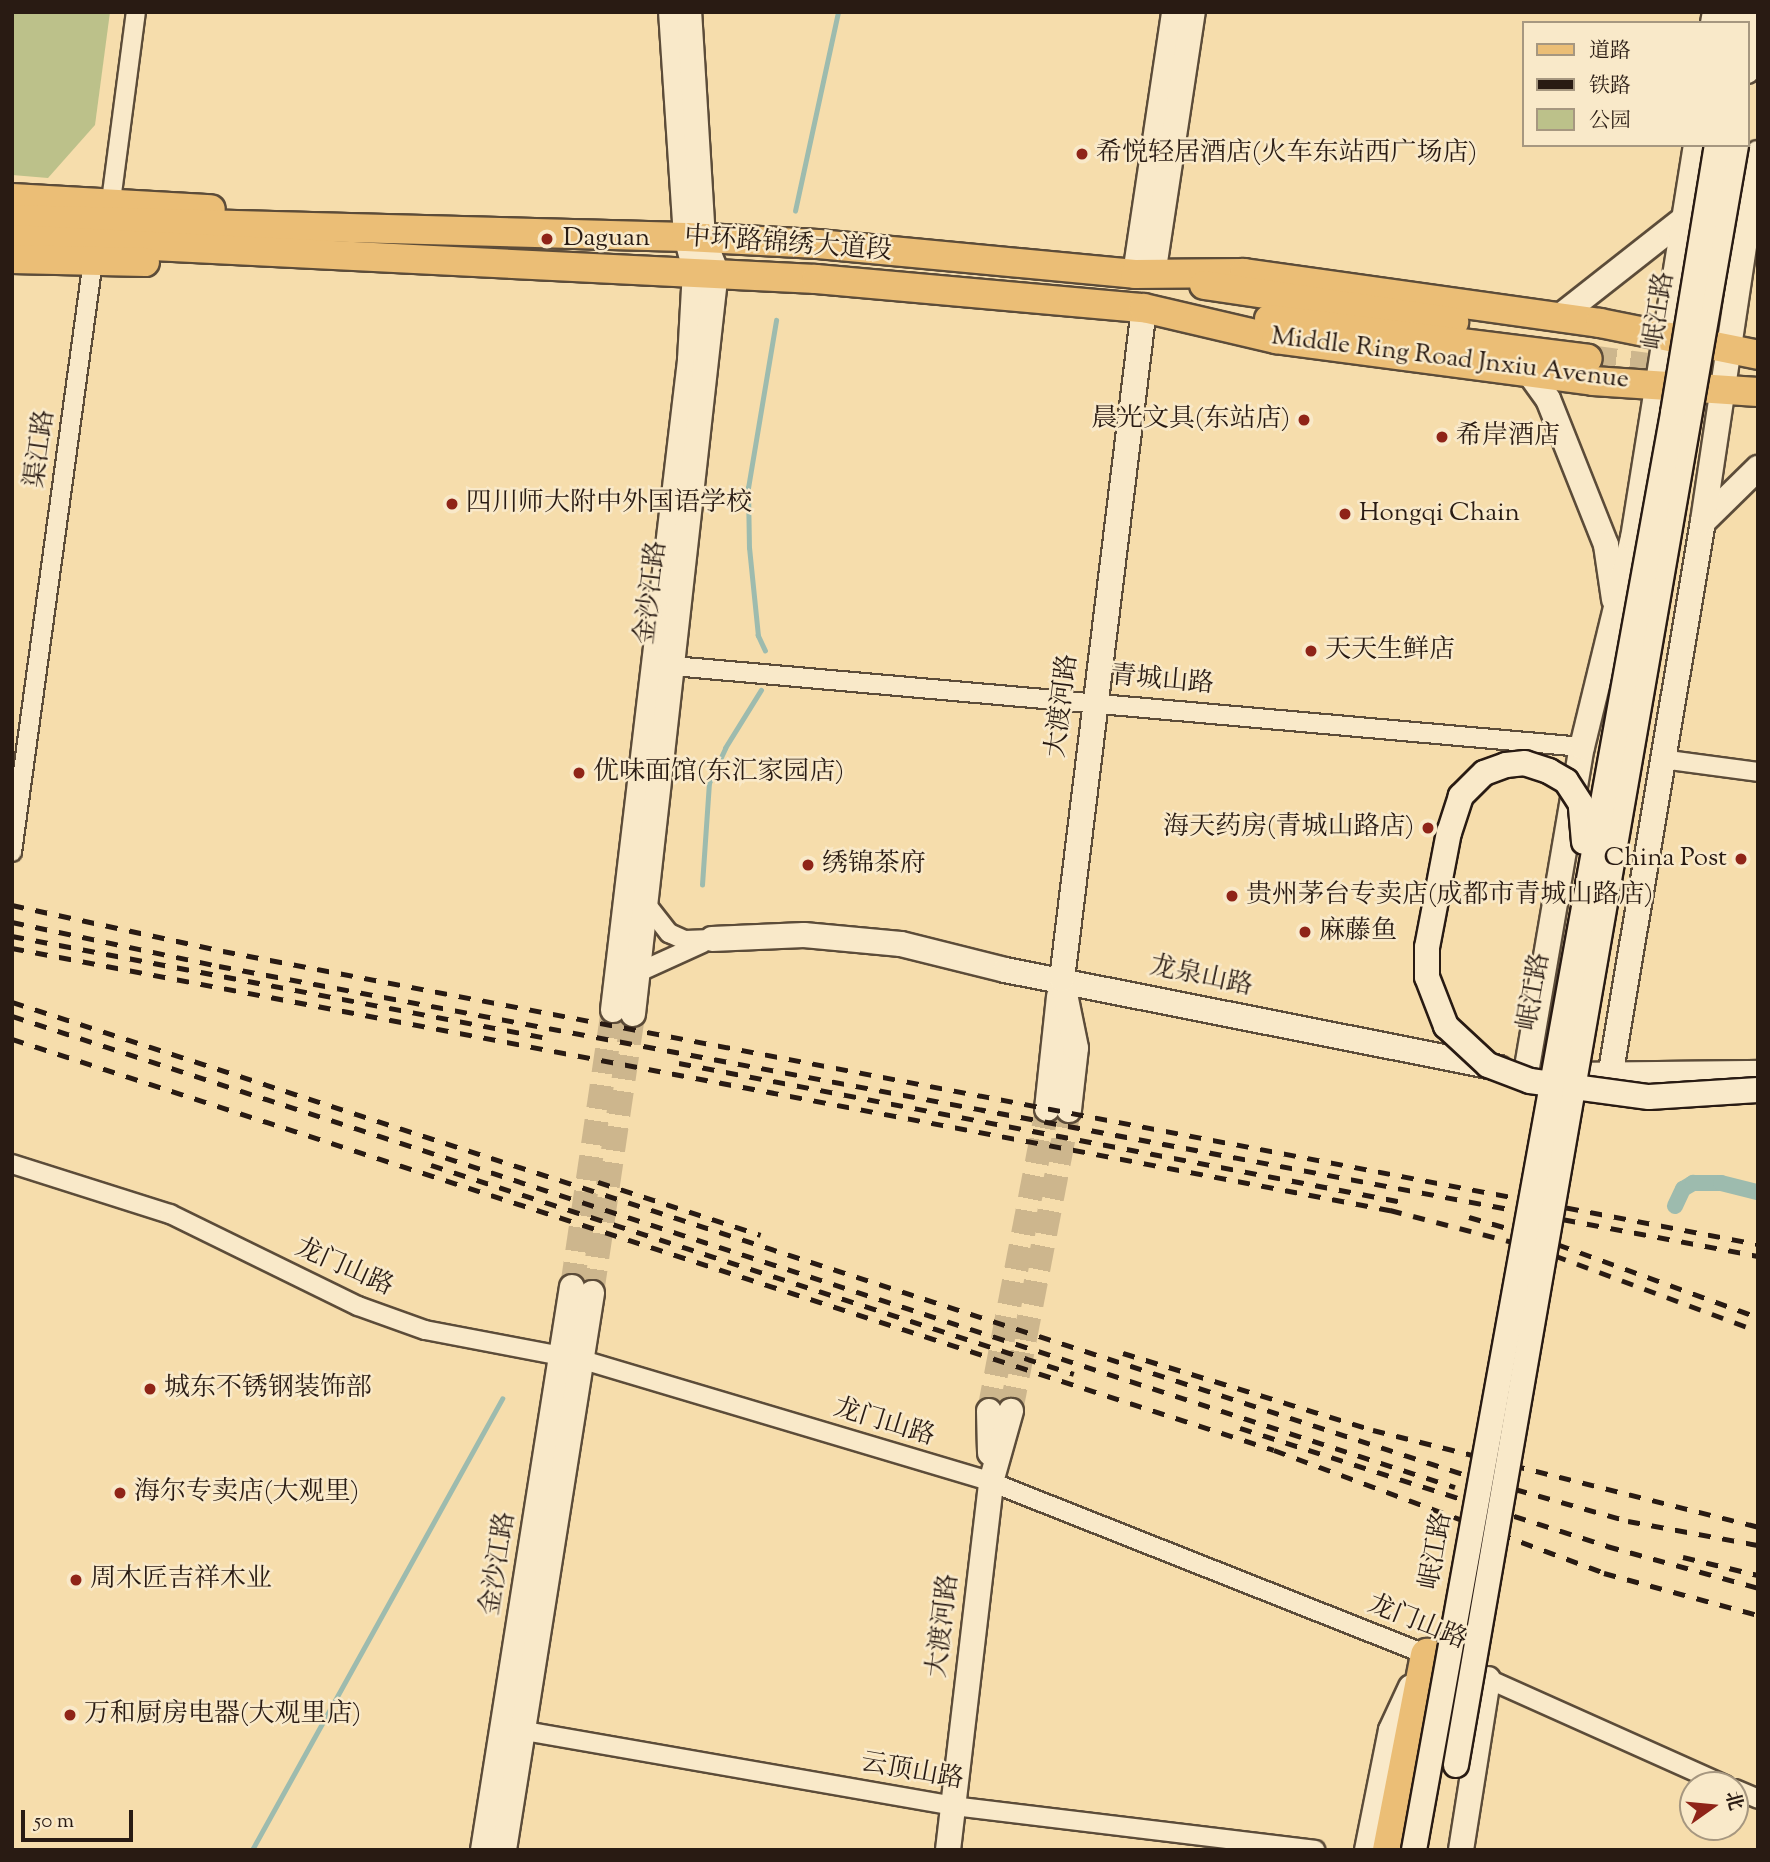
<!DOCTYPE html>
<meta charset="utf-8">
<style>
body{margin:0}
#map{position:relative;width:1770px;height:1862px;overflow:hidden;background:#f6ddac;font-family:"Sorts Mill Goudy","Noto Serif SC",serif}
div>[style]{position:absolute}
.green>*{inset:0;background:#bcc18a}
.stream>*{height:4.5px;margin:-2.25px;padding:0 2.25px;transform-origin:2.25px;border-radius:2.25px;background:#9dbbae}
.canal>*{height:16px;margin:-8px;padding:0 8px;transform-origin:8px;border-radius:8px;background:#9dbbae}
.secondary-tunnel>*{height:24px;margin-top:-12px;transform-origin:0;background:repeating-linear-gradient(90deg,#cdb68d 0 24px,transparent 0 36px)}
.primary-tunnel>*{height:28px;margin-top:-14px;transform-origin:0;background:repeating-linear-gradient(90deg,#cdb68d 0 28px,transparent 0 42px)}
.roads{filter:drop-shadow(2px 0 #5c4c39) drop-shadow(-2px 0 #5c4c39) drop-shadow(0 2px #5c4c39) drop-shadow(0 -2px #5c4c39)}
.street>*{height:18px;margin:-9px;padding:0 9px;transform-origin:9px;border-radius:9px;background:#f9e9c9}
.secondary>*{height:24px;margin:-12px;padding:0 12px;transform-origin:12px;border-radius:12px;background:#f9e9c9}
.primary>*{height:28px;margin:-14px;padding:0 14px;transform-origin:14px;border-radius:14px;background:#ebbe76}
.highway>*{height:33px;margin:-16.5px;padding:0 16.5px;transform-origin:16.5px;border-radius:16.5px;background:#ebbe76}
.rail>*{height:4.5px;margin-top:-2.25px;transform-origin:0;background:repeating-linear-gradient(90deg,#291b13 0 12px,transparent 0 24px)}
.bridges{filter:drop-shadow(2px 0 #291b13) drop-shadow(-2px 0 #291b13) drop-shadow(0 2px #291b13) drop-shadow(0 -2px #291b13)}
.secondary-bridge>*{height:24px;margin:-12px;padding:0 12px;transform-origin:12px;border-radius:12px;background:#f9e9c9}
.dots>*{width:19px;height:19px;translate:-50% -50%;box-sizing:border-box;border:4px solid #f9e9c9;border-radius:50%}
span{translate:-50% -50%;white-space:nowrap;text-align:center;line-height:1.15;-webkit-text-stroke:5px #f9e9c9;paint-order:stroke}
.poi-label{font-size:26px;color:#291b13}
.left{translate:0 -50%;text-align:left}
.right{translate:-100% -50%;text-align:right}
.street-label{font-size:26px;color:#291b13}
.frame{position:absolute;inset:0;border:14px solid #291b13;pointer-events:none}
.legend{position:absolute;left:1522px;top:21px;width:228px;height:126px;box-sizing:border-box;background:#f9e9c9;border:2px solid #a69780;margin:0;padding:9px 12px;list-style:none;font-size:21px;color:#291b13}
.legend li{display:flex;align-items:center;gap:14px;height:35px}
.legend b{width:35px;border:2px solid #a69780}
.north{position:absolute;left:1679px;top:1771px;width:70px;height:70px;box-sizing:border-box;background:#f9e9c9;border:2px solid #a69780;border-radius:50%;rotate:75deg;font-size:19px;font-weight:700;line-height:28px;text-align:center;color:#291b13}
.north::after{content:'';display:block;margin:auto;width:24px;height:32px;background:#8f2418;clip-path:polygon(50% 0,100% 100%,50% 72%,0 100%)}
.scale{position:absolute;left:21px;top:1810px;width:112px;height:32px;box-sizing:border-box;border:4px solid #291b13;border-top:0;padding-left:9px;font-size:21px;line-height:24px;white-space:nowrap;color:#291b13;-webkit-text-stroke:5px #f9e9c9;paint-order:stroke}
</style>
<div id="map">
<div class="green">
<i style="clip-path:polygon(12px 12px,110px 12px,95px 125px,48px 178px,12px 175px)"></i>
</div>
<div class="stream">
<i style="left:795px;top:211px;width:204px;rotate:-77.8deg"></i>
<i style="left:765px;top:651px;width:17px;rotate:-115deg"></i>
<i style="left:758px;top:636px;width:88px;rotate:-95.8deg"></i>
<i style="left:749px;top:548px;width:60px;rotate:-91deg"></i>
<i style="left:748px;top:488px;width:170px;rotate:-80.5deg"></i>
<i style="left:702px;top:885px;width:102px;rotate:-86.1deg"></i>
<i style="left:709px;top:783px;width:38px;rotate:-65deg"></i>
<i style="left:725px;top:748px;width:68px;rotate:-58.2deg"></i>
<i style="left:252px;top:1850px;width:516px;rotate:-61deg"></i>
</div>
<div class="canal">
<i style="left:1675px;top:1206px;width:19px;rotate:-65deg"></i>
<i style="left:1683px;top:1189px;width:12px;rotate:-31deg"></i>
<i style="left:1693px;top:1183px;width:28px"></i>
<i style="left:1721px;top:1183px;width:38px;rotate:14deg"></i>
</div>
<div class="secondary-tunnel">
<i style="left:572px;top:1287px;width:280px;rotate:-81.6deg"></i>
<i style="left:592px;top:1293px;width:282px;rotate:-81.6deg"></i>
<i style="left:989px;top:1411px;width:308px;rotate:-79.1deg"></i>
<i style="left:1011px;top:1411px;width:307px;rotate:-79.1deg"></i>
</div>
<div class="primary-tunnel">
<i style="left:1588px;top:359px;width:99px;rotate:7.6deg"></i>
</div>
<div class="roads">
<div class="street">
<i style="left:111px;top:201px;width:191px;rotate:-82.5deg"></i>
<i style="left:662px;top:665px;width:924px;rotate:5.09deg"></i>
<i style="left:1662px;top:759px;width:97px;rotate:7.7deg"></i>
<i style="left:12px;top:852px;width:597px;rotate:-82.2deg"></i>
<i style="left:647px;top:905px;width:36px;rotate:52deg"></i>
<i style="left:669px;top:933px;width:17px;rotate:24deg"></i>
<i style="left:685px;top:940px;width:27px;rotate:-2deg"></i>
<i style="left:639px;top:972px;width:70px;rotate:-24.4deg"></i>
<i style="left:12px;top:1164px;width:166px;rotate:17.6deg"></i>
<i style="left:170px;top:1214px;width:209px;rotate:26.1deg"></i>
<i style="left:358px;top:1306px;width:71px;rotate:19.7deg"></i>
<i style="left:425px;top:1330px;width:161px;rotate:10.8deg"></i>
<i style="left:583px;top:1360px;width:426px;rotate:16.6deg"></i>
<i style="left:991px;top:1482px;width:535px;rotate:21.62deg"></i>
<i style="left:1488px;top:1679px;width:260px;rotate:24.1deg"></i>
<i style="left:513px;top:1729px;width:447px;rotate:9.9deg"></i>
<i style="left:953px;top:1806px;width:365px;rotate:6.9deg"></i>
<i style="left:1735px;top:1789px;width:25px;rotate:23deg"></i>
</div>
<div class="secondary">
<i style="left:1713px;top:23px;width:11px;rotate:-80deg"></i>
<i style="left:1735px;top:23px;width:11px;rotate:-80deg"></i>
<i style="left:1747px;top:71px;width:60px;rotate:-81.3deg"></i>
<i style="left:1135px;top:274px;width:265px;rotate:-81.5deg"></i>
<i style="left:1153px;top:275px;width:266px;rotate:-81.4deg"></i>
<i style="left:1559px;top:317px;width:162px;rotate:-38.2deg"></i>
<i style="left:1529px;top:373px;width:32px;rotate:54deg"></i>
<i style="left:1548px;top:399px;width:157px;rotate:68.3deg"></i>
<i style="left:1606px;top:545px;width:55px;rotate:81.6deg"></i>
<i style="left:1704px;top:521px;width:76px;rotate:-44.5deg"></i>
<i style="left:712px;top:939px;width:92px;rotate:-2.5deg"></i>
<i style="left:804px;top:935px;width:97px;rotate:5.3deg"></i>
<i style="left:901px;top:944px;width:107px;rotate:14deg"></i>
<i style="left:1005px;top:970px;width:504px;rotate:11.22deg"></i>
<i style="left:613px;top:1010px;width:655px;rotate:-83.24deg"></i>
<i style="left:690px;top:360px;width:90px;rotate:-86.8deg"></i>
<i style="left:695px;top:270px;width:34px;rotate:-105deg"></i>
<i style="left:686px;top:237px;width:225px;rotate:-93.8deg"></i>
<i style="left:633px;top:1014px;width:748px;rotate:-83.63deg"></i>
<i style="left:716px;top:271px;width:35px;rotate:-112deg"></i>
<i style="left:703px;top:239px;width:227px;rotate:-93.5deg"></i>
<i style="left:1526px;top:1073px;width:331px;rotate:-80.3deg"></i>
<i style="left:1582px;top:747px;width:215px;rotate:-76.3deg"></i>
<i style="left:1633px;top:538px;width:398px;rotate:-80.9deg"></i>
<i style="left:1556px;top:1075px;width:202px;rotate:-0.6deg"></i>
<i style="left:1610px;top:1077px;width:564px;rotate:-80.5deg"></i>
<i style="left:1703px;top:521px;width:372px;rotate:-81.5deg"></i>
<i style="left:1047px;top:1109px;width:113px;rotate:-83.9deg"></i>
<i style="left:1069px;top:1110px;width:62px;rotate:-83.6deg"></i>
<i style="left:1076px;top:1048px;width:70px;rotate:-101.5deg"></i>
<i style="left:1062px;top:979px;width:676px;rotate:-83.03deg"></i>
<i style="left:989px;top:1411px;width:42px;rotate:88.6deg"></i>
<i style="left:483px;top:1850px;width:570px;rotate:-81.02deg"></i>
<i style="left:504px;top:1850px;width:564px;rotate:-81.02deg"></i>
<i style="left:948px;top:1850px;width:371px;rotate:-83.3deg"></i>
<i style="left:991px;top:1482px;width:74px;rotate:-74.3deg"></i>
<i style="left:1367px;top:1850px;width:122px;rotate:-78.7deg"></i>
<i style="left:1391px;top:1730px;width:47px;rotate:-65.1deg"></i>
<i style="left:1461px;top:1850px;width:173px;rotate:-81deg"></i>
</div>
<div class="primary">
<i style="left:12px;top:198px;width:199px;rotate:3.2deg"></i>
<i style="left:12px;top:219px;width:674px;rotate:1.53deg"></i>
<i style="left:686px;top:237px;width:132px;rotate:3deg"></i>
<i style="left:818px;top:244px;width:318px;rotate:5.4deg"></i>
<i style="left:1135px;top:274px;width:109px;rotate:-0.5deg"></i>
<i style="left:1244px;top:273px;width:359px;rotate:8deg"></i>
<i style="left:1600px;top:323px;width:161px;rotate:11.4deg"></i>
<i style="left:12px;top:239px;width:805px;rotate:2.85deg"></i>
<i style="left:816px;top:279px;width:329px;rotate:5.1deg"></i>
<i style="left:1144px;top:308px;width:136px;rotate:13.2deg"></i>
<i style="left:1276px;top:339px;width:320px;rotate:7.5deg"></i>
<i style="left:1593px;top:381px;width:165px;rotate:3.8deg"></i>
<i style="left:12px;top:259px;width:133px;rotate:1.3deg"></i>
<i style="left:1204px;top:285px;width:253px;rotate:8.4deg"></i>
<i style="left:1269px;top:319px;width:321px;rotate:7.1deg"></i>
</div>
<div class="highway">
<i style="left:1389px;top:1850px;width:199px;rotate:-79deg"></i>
</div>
</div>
<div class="rail">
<i style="left:12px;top:905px;width:216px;rotate:12.3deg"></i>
<i style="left:223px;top:951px;width:1563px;rotate:10.81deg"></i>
<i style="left:12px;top:922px;width:212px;rotate:12deg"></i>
<i style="left:219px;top:966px;width:1566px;rotate:10.67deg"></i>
<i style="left:12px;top:936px;width:540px;rotate:10.79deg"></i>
<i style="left:12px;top:948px;width:1403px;rotate:10.77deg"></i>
<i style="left:1390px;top:1210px;width:147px;rotate:14.6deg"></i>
<i style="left:1532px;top:1247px;width:241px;rotate:20.4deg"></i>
<i style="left:12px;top:1002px;width:1532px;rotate:18.02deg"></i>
<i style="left:1469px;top:1476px;width:165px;rotate:15.8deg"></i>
<i style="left:1628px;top:1521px;width:132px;rotate:10.5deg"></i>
<i style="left:12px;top:1016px;width:1518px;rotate:18.08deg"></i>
<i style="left:12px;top:1039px;width:1327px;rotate:18.04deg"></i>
<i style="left:1274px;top:1450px;width:352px;rotate:20.4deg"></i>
<i style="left:1604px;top:1573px;width:160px;rotate:15.3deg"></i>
<i style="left:679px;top:1063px;width:742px;rotate:10.87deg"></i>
<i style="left:431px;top:1165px;width:676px;rotate:18.01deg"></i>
<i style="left:598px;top:1182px;width:171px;rotate:18deg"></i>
<i style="left:1469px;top:1217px;width:69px;rotate:16.1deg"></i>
<i style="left:1535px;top:1236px;width:237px;rotate:20deg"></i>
<i style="left:1123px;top:1353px;width:262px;rotate:17.1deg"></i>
<i style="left:1373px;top:1430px;width:397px;rotate:14.1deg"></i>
<i style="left:1240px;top:1428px;width:386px;rotate:17.8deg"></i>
<i style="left:1607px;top:1546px;width:157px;rotate:15.5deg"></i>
<i style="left:1683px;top:1557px;width:77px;rotate:13.5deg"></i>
</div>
<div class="bridges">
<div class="secondary-bridge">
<i style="left:1584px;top:842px;width:38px;rotate:-95deg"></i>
<i style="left:1581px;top:804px;width:27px;rotate:-123deg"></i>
<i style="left:1566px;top:781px;width:20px;rotate:-150deg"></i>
<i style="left:1549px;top:771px;width:25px;rotate:-162deg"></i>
<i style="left:1525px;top:763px;width:19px;rotate:174deg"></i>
<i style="left:1506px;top:765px;width:23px;rotate:160deg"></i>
<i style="left:1484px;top:773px;width:33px;rotate:135deg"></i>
<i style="left:1461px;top:796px;width:38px;rotate:108deg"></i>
<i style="left:1449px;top:832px;width:117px;rotate:100.8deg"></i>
<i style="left:1427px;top:947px;width:30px;rotate:90deg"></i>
<i style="left:1427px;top:977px;width:53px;rotate:68.8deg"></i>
<i style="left:1446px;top:1026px;width:57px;rotate:42.9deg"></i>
<i style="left:1488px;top:1065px;width:45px;rotate:20.9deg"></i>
<i style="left:1530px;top:1081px;width:120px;rotate:7.7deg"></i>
<i style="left:1649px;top:1097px;width:109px;rotate:-3.7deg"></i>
<i style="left:1456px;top:1765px;width:1644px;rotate:-80.19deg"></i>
<i style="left:1414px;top:1850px;width:1460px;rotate:-79.78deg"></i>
<i style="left:1673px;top:413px;width:272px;rotate:-80.7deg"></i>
</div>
</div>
<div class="dots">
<i style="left:1082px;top:154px;background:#8f2418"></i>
<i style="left:547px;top:239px;background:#8f2418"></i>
<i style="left:1304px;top:420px;background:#8f2418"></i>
<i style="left:1442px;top:437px;background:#8f2418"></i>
<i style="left:452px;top:504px;background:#8f2418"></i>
<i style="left:1345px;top:514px;background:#8f2418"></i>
<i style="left:1311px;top:651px;background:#8f2418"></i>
<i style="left:579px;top:773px;background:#8f2418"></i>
<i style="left:1428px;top:828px;background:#8f2418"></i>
<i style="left:1741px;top:859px;background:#8f2418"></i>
<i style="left:808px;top:865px;background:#8f2418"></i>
<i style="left:1232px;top:896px;background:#8f2418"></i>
<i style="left:1305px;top:932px;background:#8f2418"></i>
<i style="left:150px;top:1389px;background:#8f2418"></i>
<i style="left:120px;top:1493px;background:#8f2418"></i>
<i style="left:76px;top:1580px;background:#8f2418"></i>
<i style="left:70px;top:1715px;background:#8f2418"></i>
</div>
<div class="poi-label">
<span class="left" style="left:1096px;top:154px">希悦轻居酒店(火车东站西广场店)</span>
<span class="left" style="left:563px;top:239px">Daguan</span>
<span class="right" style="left:1290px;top:420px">晨光文具(东站店)</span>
<span class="left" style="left:1456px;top:437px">希岸酒店</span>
<span class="left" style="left:466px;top:504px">四川师大附中外国语学校</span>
<span class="left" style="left:1359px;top:514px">Hongqi Chain</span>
<span class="left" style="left:1325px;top:651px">天天生鲜店</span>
<span class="left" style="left:593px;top:773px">优味面馆(东汇家园店)</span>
<span class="right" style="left:1414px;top:828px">海天药房(青城山路店)</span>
<span class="right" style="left:1727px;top:859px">China Post</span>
<span class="left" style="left:822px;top:865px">绣锦茶府</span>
<span class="left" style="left:1246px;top:896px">贵州茅台专卖店(成都市青城山路店)</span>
<span class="left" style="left:1319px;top:932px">麻藤鱼</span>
<span class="left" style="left:164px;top:1389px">城东不锈钢装饰部</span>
<span class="left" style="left:134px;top:1493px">海尔专卖店(大观里)</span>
<span class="left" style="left:90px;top:1580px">周木匠吉祥木业</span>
<span class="left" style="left:84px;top:1715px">万和厨房电器(大观里店)</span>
</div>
<div class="street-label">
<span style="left:788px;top:245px;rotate:4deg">中环路锦绣大道段</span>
<span style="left:1660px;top:311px;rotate:-81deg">岷江路</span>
<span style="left:1450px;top:359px;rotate:7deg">Middle Ring Road Jnxiu Avenue</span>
<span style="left:41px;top:449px;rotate:-82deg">渠江路</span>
<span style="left:652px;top:593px;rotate:-83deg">金沙江路</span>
<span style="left:1162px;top:681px;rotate:5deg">青城山路</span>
<span style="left:1063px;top:706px;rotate:-83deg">大渡河路</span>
<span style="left:1201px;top:977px;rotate:12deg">龙泉山路</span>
<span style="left:1535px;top:992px;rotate:-80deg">岷江路</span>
<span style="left:344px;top:1268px;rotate:24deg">龙门山路</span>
<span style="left:884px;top:1423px;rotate:17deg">龙门山路</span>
<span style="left:1437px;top:1551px;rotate:-80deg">岷江路</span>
<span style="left:499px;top:1564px;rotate:-81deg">金沙江路</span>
<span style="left:1417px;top:1623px;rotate:22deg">龙门山路</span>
<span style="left:944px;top:1626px;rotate:-83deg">大渡河路</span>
<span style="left:912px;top:1772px;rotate:10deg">云顶山路</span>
</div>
<div class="frame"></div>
<ul class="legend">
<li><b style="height:9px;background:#ebbe76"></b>道路</li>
<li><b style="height:9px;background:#291b13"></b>铁路</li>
<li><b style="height:19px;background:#bcc18a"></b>公园</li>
</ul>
<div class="north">北</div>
<div class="scale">50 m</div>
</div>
